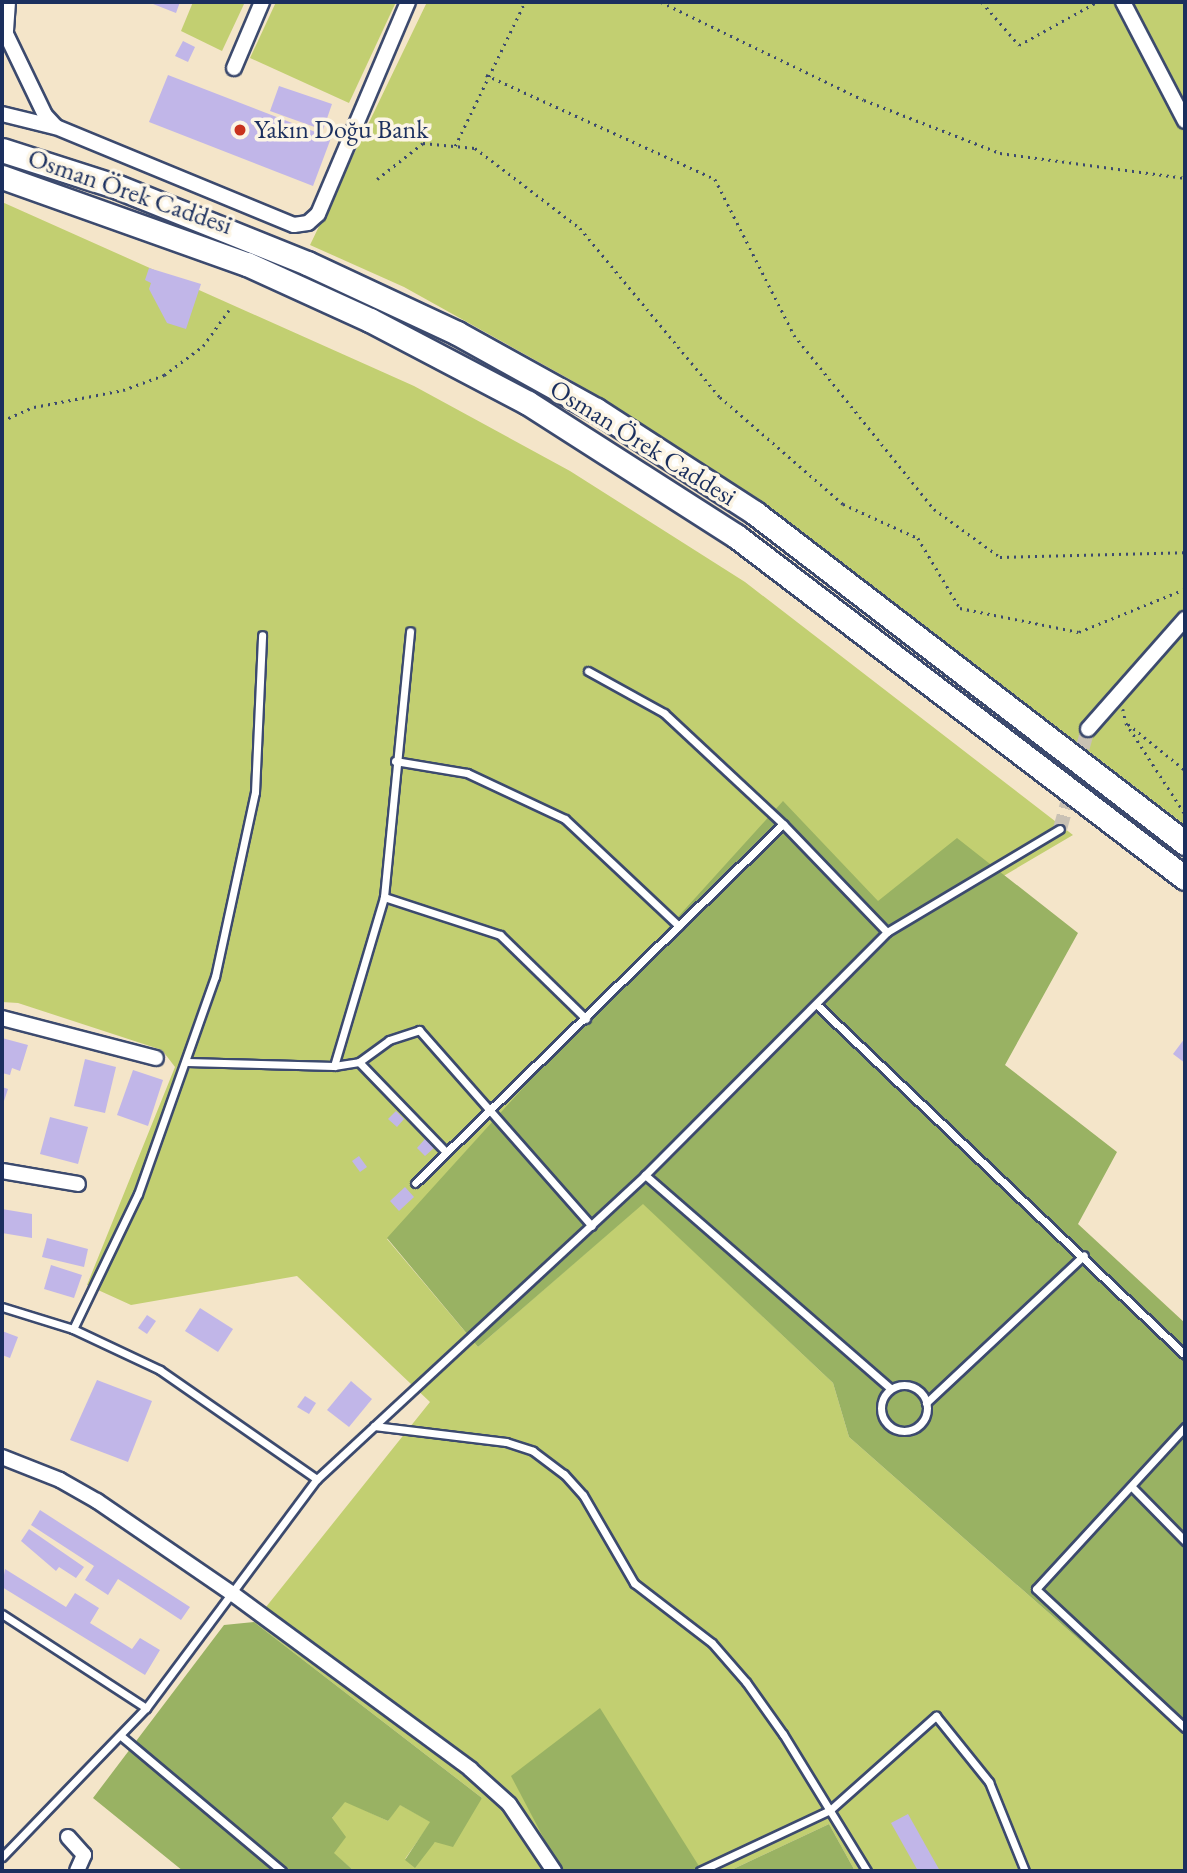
<!DOCTYPE html>
<meta charset="utf-8">
<style>
body{margin:0}
#map{position:relative;width:1187px;height:1873px;overflow:hidden;background:#f4e5c9;font-family:"EB Garamond",serif}
div>[style]{position:absolute}
.green>*{inset:0;background:#c2cf71}
.forest>*{inset:0;background:#99b263}
.building>*{inset:0;background:#c1b6e8}
.street-tunnel>*{height:14px;margin-top:-7px;transform-origin:0;background:repeating-linear-gradient(90deg,#c9c1b4 0 14px,transparent 0 21px)}
.path>*{height:2.5px;margin-top:-1.25px;transform-origin:0;background:repeating-linear-gradient(90deg,#3c4a6e 0 2px,transparent 0 7px)}
.roads{filter:drop-shadow(2px 0 #3c4a6e) drop-shadow(-2px 0 #3c4a6e) drop-shadow(0 2px #3c4a6e) drop-shadow(0 -2px #3c4a6e)}
.lane>*{height:7px;margin:-3.5px;padding:0 3.5px;transform-origin:3.5px;border-radius:3.5px;background:#fff}
.lane>.ring{margin:-3.5px;padding:0;box-sizing:content-box;background:none;border:7px solid #fff;border-radius:50%}
.street>*{height:14px;margin:-7px;padding:0 7px;transform-origin:7px;border-radius:7px;background:#fff}
.primary>*{height:23px;margin:-11.5px;padding:0 11.5px;transform-origin:11.5px;border-radius:11.5px;background:#fff}
.dots>*{width:19px;height:19px;translate:-50% -50%;box-sizing:border-box;border:4px solid #fcf5e5;border-radius:50%}
span{translate:-50% -50%;white-space:nowrap;text-align:center;line-height:1.15;-webkit-text-stroke:7px #fcf5e5;paint-order:stroke}
.poi-label{font-size:26px;color:#1b2f5e}
.left{translate:0 -50%;text-align:left}
.street-label{font-size:26px;color:#1b2f5e}
.frame{position:absolute;inset:0;border:4px solid #1b2f5e;pointer-events:none}
</style>
<div id="map">
<div class="green">
<i style="clip-path:polygon(193px 2px,245px 2px,222px 51px,181px 31px)"></i>
<i style="clip-path:polygon(276px 2px,396px 2px,349px 103px,250px 58px)"></i>
<i style="clip-path:polygon(427px 2px,1185px 2px,1185px 825px,778px 514px,571px 380px,404px 287px,310px 245px)"></i>
<i style="clip-path:polygon(2px 202px,414px 386px,570px 471px,745px 582px,1073px 835px,387px 1239px,478px 1347px,643px 1203px,833px 1383px,849px 1437px,1185px 1733px,1185px 1871px,855px 1871px,829px 1824px,729px 1871px,354px 1871px,333px 1853px,332px 1818px,345px 1801px,388px 1821px,399px 1804px,431px 1822px,405px 1859px,435px 1842px,482px 1798px,254px 1622px,430px 1402px,297px 1276px,131px 1305px,87px 1285px,175px 1067px,162px 1050px,18px 1003px,2px 1002px)"></i>
</div>
<div class="forest">
<i style="clip-path:polygon(783px 801px,878px 901px,957px 838px,1078px 933px,1005px 1065px,1117px 1152px,1078px 1224px,1185px 1323px,1185px 1733px,849px 1437px,833px 1383px,643px 1204px,478px 1347px,387px 1238px)"></i>
<i style="clip-path:polygon(254px 1622px,482px 1798px,453px 1847px,435px 1842px,415px 1868px,405px 1860px,430px 1822px,400px 1805px,388px 1821px,345px 1802px,332px 1818px,346px 1837px,334px 1853px,354px 1871px,183px 1871px,93px 1798px,224px 1625px)"></i>
<i style="clip-path:polygon(600px 1708px,702px 1871px,561px 1871px,511px 1776px)"></i>
<i style="clip-path:polygon(829px 1824px,855px 1871px,729px 1871px)"></i>
</div>
<div class="building">
<i style="clip-path:polygon(148px 2px,180px 2px,176px 13px)"></i>
<i style="clip-path:polygon(183px 41px,195px 47px,188px 62px,175px 56px)"></i>
<i style="clip-path:polygon(168px 75px,331px 138px,313px 186px,149px 122px)"></i>
<i style="clip-path:polygon(279px 86px,332px 104px,323px 130px,270px 111px)"></i>
<i style="clip-path:polygon(149px 268px,201px 284px,186px 329px,167px 323px,149px 289px,151px 283px,145px 280px)"></i>
<i style="clip-path:polygon(2px 1038px,28px 1045px,20px 1071px,12px 1068px,10px 1075px,2px 1073px)"></i>
<i style="clip-path:polygon(1185px 1038px,1185px 1063px,1173px 1054px)"></i>
<i style="clip-path:polygon(85px 1059px,116px 1067px,105px 1113px,74px 1106px)"></i>
<i style="clip-path:polygon(133px 1070px,163px 1080px,148px 1126px,117px 1115px)"></i>
<i style="clip-path:polygon(2px 1087px,8px 1089px,4px 1101px,2px 1100px)"></i>
<i style="clip-path:polygon(396px 1111px,404px 1119px,397px 1127px,388px 1119px)"></i>
<i style="clip-path:polygon(50px 1117px,88px 1127px,78px 1164px,40px 1154px)"></i>
<i style="clip-path:polygon(425px 1139px,434px 1148px,425px 1156px,417px 1148px)"></i>
<i style="clip-path:polygon(359px 1156px,367px 1167px,360px 1172px,352px 1161px)"></i>
<i style="clip-path:polygon(405px 1187px,414px 1197px,399px 1211px,390px 1201px)"></i>
<i style="clip-path:polygon(2px 1209px,32px 1214px,32px 1238px,2px 1233px)"></i>
<i style="clip-path:polygon(47px 1238px,88px 1249px,84px 1267px,42px 1257px)"></i>
<i style="clip-path:polygon(51px 1265px,82px 1275px,74px 1298px,44px 1289px)"></i>
<i style="clip-path:polygon(200px 1308px,233px 1329px,218px 1352px,185px 1331px)"></i>
<i style="clip-path:polygon(147px 1315px,156px 1321px,147px 1334px,138px 1328px)"></i>
<i style="clip-path:polygon(2px 1331px,18px 1337px,10px 1358px,2px 1355px)"></i>
<i style="clip-path:polygon(97px 1380px,152px 1401px,128px 1462px,70px 1440px)"></i>
<i style="clip-path:polygon(351px 1381px,372px 1399px,349px 1427px,327px 1410px)"></i>
<i style="clip-path:polygon(305px 1396px,316px 1403px,309px 1414px,297px 1407px)"></i>
<i style="clip-path:polygon(40px 1510px,190px 1607px,181px 1620px,118px 1579px,108px 1595px,85px 1580px,94px 1566px,31px 1525px)"></i>
<i style="clip-path:polygon(29px 1529px,84px 1567px,76px 1578px,59px 1567px,56px 1571px,21px 1541px)"></i>
<i style="clip-path:polygon(5px 1569px,66px 1607px,75px 1593px,99px 1608px,90px 1623px,132px 1649px,140px 1638px,160px 1650px,145px 1675px,2px 1587px)"></i>
<i style="clip-path:polygon(908px 1814px,940px 1871px,918px 1871px,891px 1823px)"></i>
</div>
<div class="street-tunnel">
<i style="left:1060px;top:829px;width:104px;rotate:-74.4deg"></i>
</div>
<div class="path">
<i style="left:661px;top:2px;width:225px;rotate:25.8deg"></i>
<i style="left:864px;top:100px;width:146px;rotate:21.3deg"></i>
<i style="left:1000px;top:153px;width:187px;rotate:7.7deg"></i>
<i style="left:982px;top:2px;width:57px;rotate:49.3deg"></i>
<i style="left:1019px;top:45px;width:89px;rotate:-28.9deg"></i>
<i style="left:486px;top:75px;width:252px;rotate:24.4deg"></i>
<i style="left:715px;top:179px;width:175px;rotate:63.1deg"></i>
<i style="left:794px;top:335px;width:223px;rotate:51.2deg"></i>
<i style="left:934px;top:509px;width:82px;rotate:36deg"></i>
<i style="left:1000px;top:557px;width:185px;rotate:-1.5deg"></i>
<i style="left:455px;top:146px;width:160px;rotate:-64.1deg"></i>
<i style="left:377px;top:179px;width:58px;rotate:-38deg"></i>
<i style="left:423px;top:143px;width:52px;rotate:5.5deg"></i>
<i style="left:475px;top:148px;width:132px;rotate:37.3deg"></i>
<i style="left:580px;top:228px;width:219px;rotate:50.4deg"></i>
<i style="left:720px;top:397px;width:163px;rotate:41deg"></i>
<i style="left:843px;top:504px;width:82px;rotate:24.4deg"></i>
<i style="left:918px;top:538px;width:82px;rotate:59deg"></i>
<i style="left:960px;top:608px;width:121px;rotate:11.4deg"></i>
<i style="left:1079px;top:632px;width:114px;rotate:-22.1deg"></i>
<i style="left:2px;top:421px;width:35px;rotate:-24deg"></i>
<i style="left:34px;top:407px;width:91px;rotate:-10.8deg"></i>
<i style="left:123px;top:390px;width:44px;rotate:-20.1deg"></i>
<i style="left:164px;top:375px;width:49px;rotate:-36.6deg"></i>
<i style="left:203px;top:346px;width:44px;rotate:-54.2deg"></i>
<i style="left:1123px;top:709px;width:14px;rotate:78deg"></i>
<i style="left:1126px;top:723px;width:108px;rotate:57deg"></i>
<i style="left:1128px;top:724px;width:73px;rotate:38.9deg"></i>
</div>
<div class="roads">
<div class="lane">
<i style="left:588px;top:671px;width:87px;rotate:28.9deg"></i>
<i style="left:664px;top:713px;width:163px;rotate:43deg"></i>
<i style="left:783px;top:824px;width:150px;rotate:46.1deg"></i>
<i style="left:887px;top:932px;width:201px;rotate:-30.8deg"></i>
<i style="left:395px;top:761px;width:73px;rotate:9.5deg"></i>
<i style="left:467px;top:773px;width:108px;rotate:25.1deg"></i>
<i style="left:565px;top:819px;width:156px;rotate:43.2deg"></i>
<i style="left:384px;top:897px;width:122px;rotate:18.1deg"></i>
<i style="left:500px;top:935px;width:120px;rotate:44.3deg"></i>
<i style="left:818px;top:1006px;width:506px;rotate:43.56deg"></i>
<i style="left:187px;top:1062px;width:147px;rotate:1.6deg"></i>
<i style="left:334px;top:1066px;width:25px;rotate:-9deg"></i>
<i style="left:359px;top:1062px;width:37px;rotate:-36deg"></i>
<i style="left:389px;top:1040px;width:32px;rotate:-18deg"></i>
<i style="left:419px;top:1030px;width:261px;rotate:48.6deg"></i>
<i style="left:359px;top:1062px;width:125px;rotate:46deg"></i>
<i style="left:334px;top:1066px;width:176px;rotate:-73.5deg"></i>
<i style="left:384px;top:897px;width:267px;rotate:-84.4deg"></i>
<i style="left:645px;top:1175px;width:325px;rotate:41deg"></i>
<i style="left:415px;top:1183px;width:514px;rotate:-44.29deg"></i>
<i style="left:2px;top:1307px;width:74px;rotate:17.2deg"></i>
<i style="left:73px;top:1329px;width:96px;rotate:25.2deg"></i>
<i style="left:160px;top:1370px;width:191px;rotate:34.8deg"></i>
<i style="left:73px;top:1329px;width:150px;rotate:-64.3deg"></i>
<i style="left:138px;top:1194px;width:230px;rotate:-70.5deg"></i>
<i style="left:215px;top:977px;width:189px;rotate:-77.8deg"></i>
<i style="left:255px;top:792px;width:157px;rotate:-87.4deg"></i>
<i class="ring" style="left:881px;top:1385px;width:39px;height:39px"></i>
<i style="left:926px;top:1403px;width:216px;rotate:-43.1deg"></i>
<i style="left:374px;top:1426px;width:133px;rotate:6.9deg"></i>
<i style="left:506px;top:1442px;width:28px;rotate:18deg"></i>
<i style="left:533px;top:1451px;width:39px;rotate:37deg"></i>
<i style="left:564px;top:1474px;width:28px;rotate:48deg"></i>
<i style="left:583px;top:1495px;width:102px;rotate:59.9deg"></i>
<i style="left:634px;top:1583px;width:98px;rotate:37.6deg"></i>
<i style="left:712px;top:1643px;width:52px;rotate:48.9deg"></i>
<i style="left:746px;top:1682px;width:64px;rotate:54.6deg"></i>
<i style="left:783px;top:1734px;width:161px;rotate:58.5deg"></i>
<i style="left:1185px;top:1427px;width:220px;rotate:132.6deg"></i>
<i style="left:1036px;top:1589px;width:204px;rotate:43deg"></i>
<i style="left:1132px;top:1487px;width:76px;rotate:45.5deg"></i>
<i style="left:2px;top:1614px;width:172px;rotate:33.1deg"></i>
<i style="left:121px;top:1736px;width:210px;rotate:40deg"></i>
<i style="left:2px;top:1857px;width:207px;rotate:-46deg"></i>
<i style="left:146px;top:1708px;width:286px;rotate:-53.3deg"></i>
<i style="left:317px;top:1479px;width:447px;rotate:-42.8deg"></i>
<i style="left:645px;top:1175px;width:343px;rotate:-45.1deg"></i>
<i style="left:700px;top:1871px;width:144px;rotate:-25.1deg"></i>
<i style="left:830px;top:1810px;width:142px;rotate:-41.6deg"></i>
<i style="left:936px;top:1716px;width:85px;rotate:51.2deg"></i>
<i style="left:989px;top:1782px;width:96px;rotate:68deg"></i>
</div>
<div class="street">
<i style="left:8px;top:2px;width:32px;rotate:94deg"></i>
<i style="left:6px;top:34px;width:90px;rotate:64.3deg"></i>
<i style="left:45px;top:115px;width:16px;rotate:47deg"></i>
<i style="left:56px;top:127px;width:257px;rotate:22.4deg"></i>
<i style="left:294px;top:225px;width:14px;rotate:-8deg"></i>
<i style="left:308px;top:223px;width:13px;rotate:-42deg"></i>
<i style="left:318px;top:214px;width:230px;rotate:-67deg"></i>
<i style="left:1123px;top:2px;width:134px;rotate:62.5deg"></i>
<i style="left:234px;top:68px;width:72px;rotate:-67deg"></i>
<i style="left:2px;top:114px;width:55px;rotate:13.8deg"></i>
<i style="left:1088px;top:729px;width:147px;rotate:-48.6deg"></i>
<i style="left:2px;top:1018px;width:159px;rotate:14.6deg"></i>
<i style="left:2px;top:1171px;width:77px;rotate:9.7deg"></i>
<i style="left:2px;top:1457px;width:62px;rotate:21.6deg"></i>
<i style="left:60px;top:1480px;width:43px;rotate:29.6deg"></i>
<i style="left:97px;top:1501px;width:165px;rotate:34.4deg"></i>
<i style="left:233px;top:1594px;width:295px;rotate:36.4deg"></i>
<i style="left:470px;top:1769px;width:52px;rotate:41.9deg"></i>
<i style="left:509px;top:1804px;width:81px;rotate:56.1deg"></i>
<i style="left:68px;top:1837px;width:24px;rotate:48deg"></i>
<i style="left:84px;top:1855px;width:17px;rotate:114deg"></i>
</div>
<div class="primary">
<i style="left:2px;top:150px;width:122px;rotate:17.7deg"></i>
<i style="left:118px;top:187px;width:204px;rotate:21.9deg"></i>
<i style="left:307px;top:263px;width:166px;rotate:25deg"></i>
<i style="left:457px;top:333px;width:159px;rotate:29deg"></i>
<i style="left:596px;top:410px;width:189px;rotate:32.9deg"></i>
<i style="left:755px;top:513px;width:542px;rotate:37.5deg"></i>
<i style="left:2px;top:177px;width:260px;rotate:19.6deg"></i>
<i style="left:247px;top:264px;width:135px;rotate:24.5deg"></i>
<i style="left:370px;top:320px;width:178px;rotate:27.7deg"></i>
<i style="left:528px;top:403px;width:247px;rotate:32.6deg"></i>
<i style="left:736px;top:536px;width:564px;rotate:37.3deg"></i>
</div>
</div>
<div class="dots">
<i style="left:240px;top:130px;background:#c8321e"></i>
</div>
<div class="poi-label">
<span class="left" style="left:254px;top:130px">Yakın Doğu Bank</span>
</div>
<div class="street-label">
<span style="left:130px;top:192px;rotate:19deg">Osman Örek Caddesi</span>
<span style="left:643px;top:443px;rotate:32deg">Osman Örek Caddesi</span>
</div>
<div class="frame"></div>
</div>
